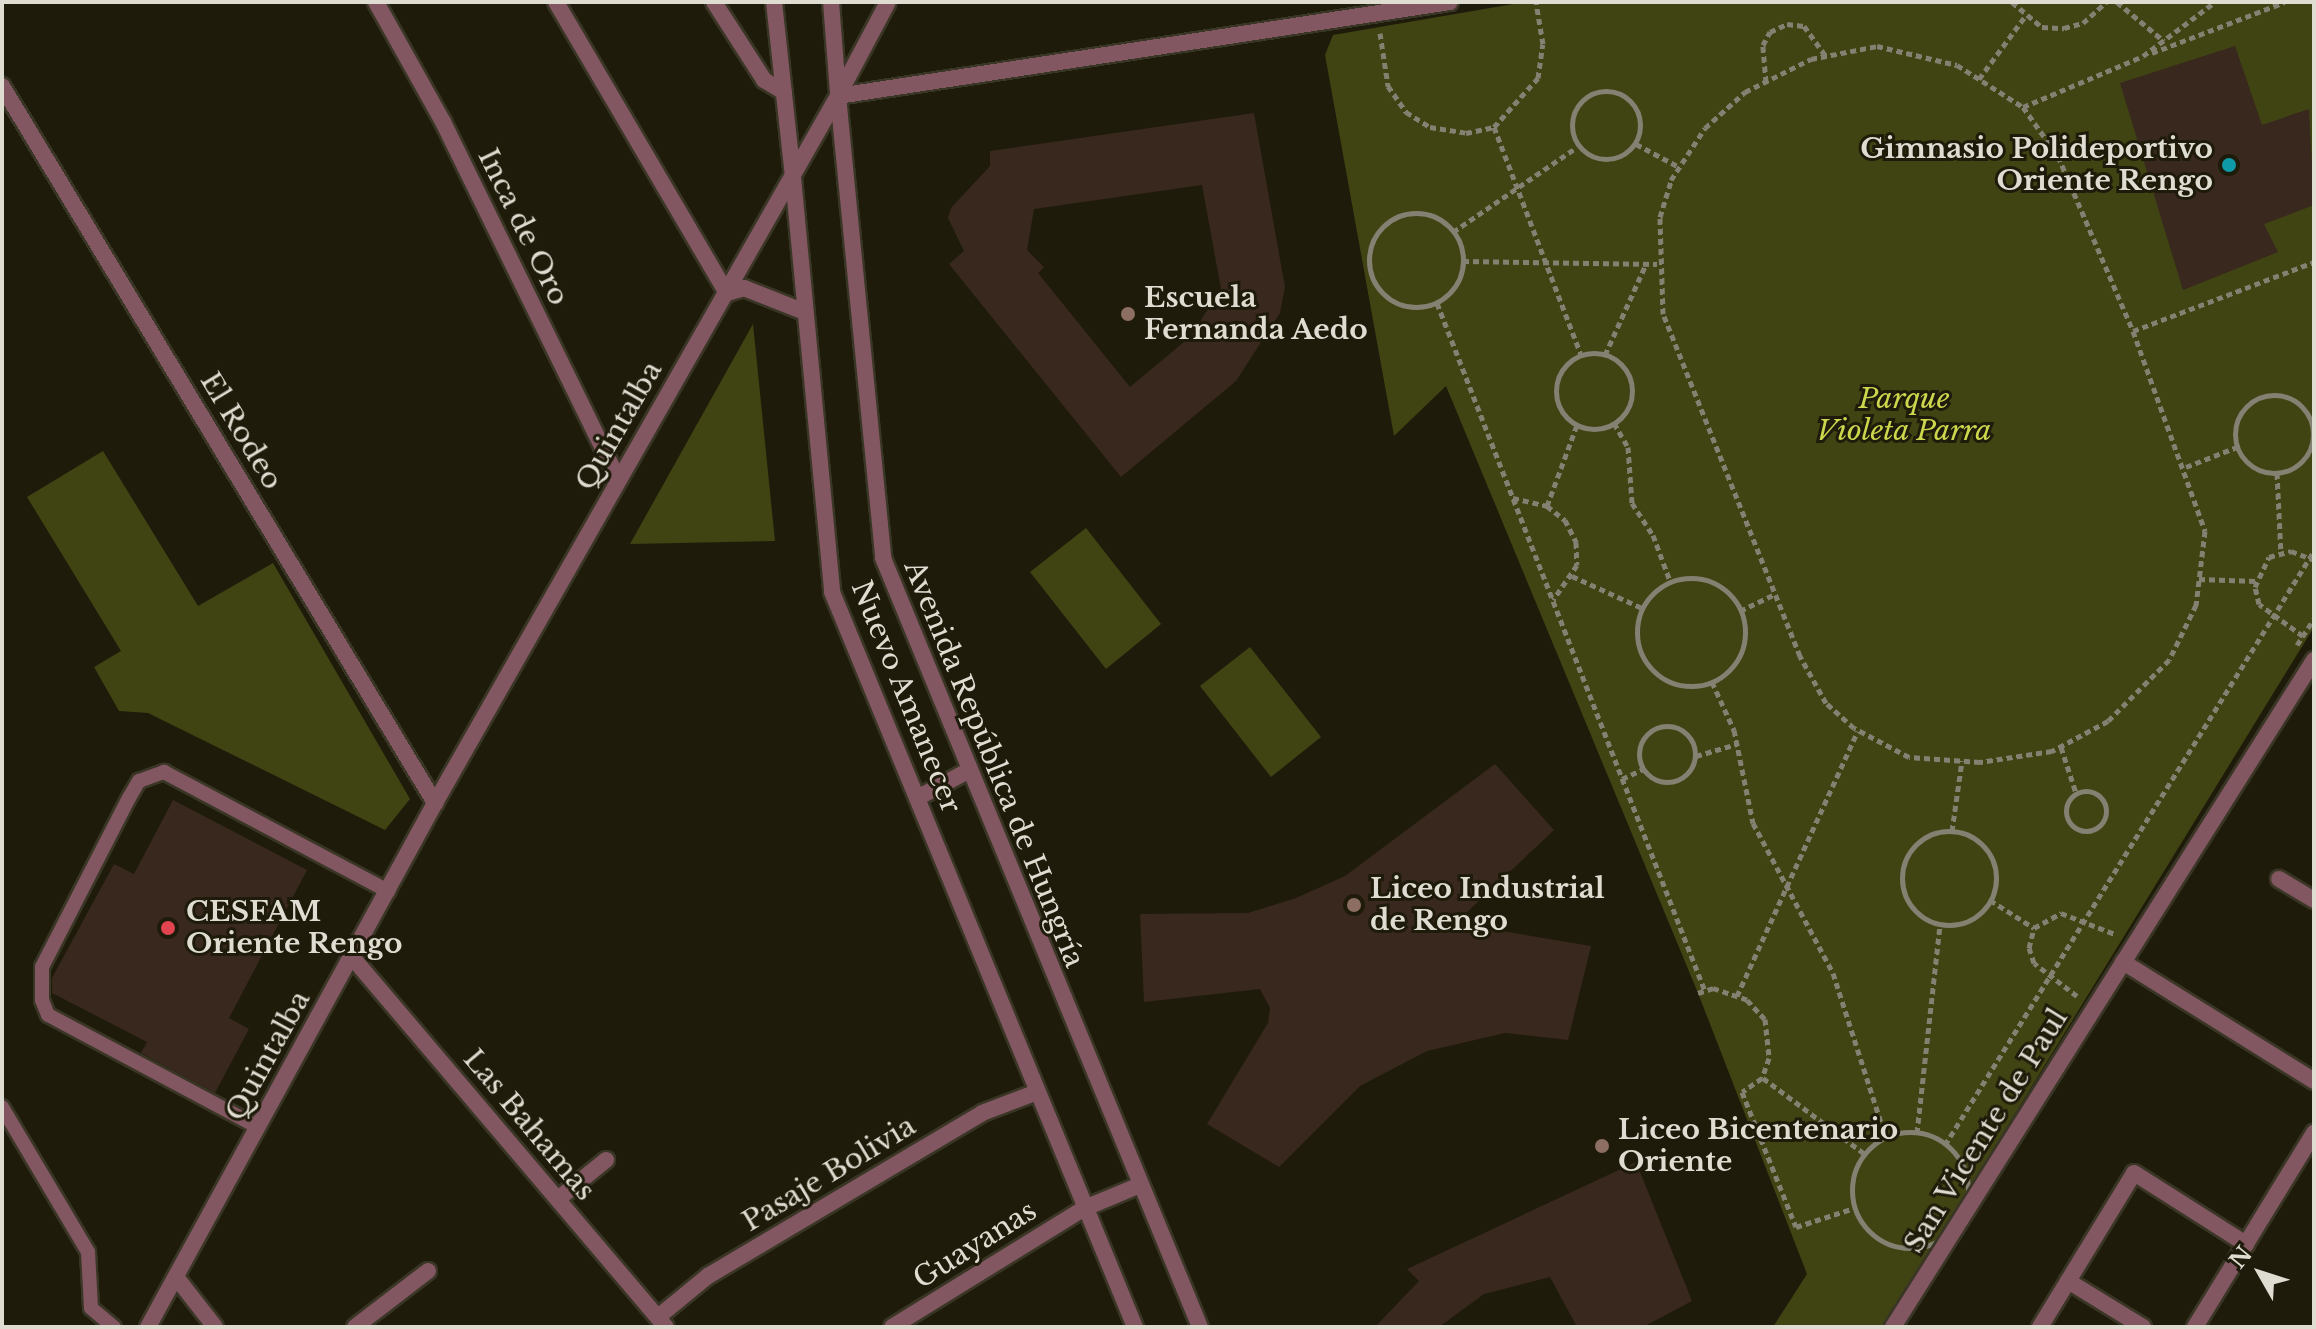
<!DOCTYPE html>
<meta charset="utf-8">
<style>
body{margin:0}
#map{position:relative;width:2316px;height:1329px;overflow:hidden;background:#1f1b0a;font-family:"Libre Baskerville",serif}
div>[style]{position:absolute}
.green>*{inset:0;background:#404312}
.building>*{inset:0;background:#38281e}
.path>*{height:5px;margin-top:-2.5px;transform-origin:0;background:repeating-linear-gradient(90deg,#848173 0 6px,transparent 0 10px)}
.path>.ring{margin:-2.5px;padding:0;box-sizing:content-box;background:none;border:5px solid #848173;border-radius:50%}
.roads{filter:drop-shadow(2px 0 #3a3626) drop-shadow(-2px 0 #3a3626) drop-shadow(0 2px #3a3626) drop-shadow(0 -2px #3a3626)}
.service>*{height:14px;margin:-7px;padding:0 7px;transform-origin:7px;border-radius:7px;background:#825761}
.minor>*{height:16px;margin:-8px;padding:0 8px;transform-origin:8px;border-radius:8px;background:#825761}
.tertiary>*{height:16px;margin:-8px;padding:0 8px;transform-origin:8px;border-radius:8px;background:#825761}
.dots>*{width:22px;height:22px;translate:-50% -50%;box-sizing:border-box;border:4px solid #1f1b0a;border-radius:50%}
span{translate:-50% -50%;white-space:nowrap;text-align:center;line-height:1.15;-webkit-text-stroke:6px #1f1b0a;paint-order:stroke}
.poi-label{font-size:28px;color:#dfdcd1;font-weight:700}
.right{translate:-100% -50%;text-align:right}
.left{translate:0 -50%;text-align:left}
.street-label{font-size:28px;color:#dfdcd1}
.park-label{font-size:28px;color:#cdd74d;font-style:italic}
.frame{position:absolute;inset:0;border:4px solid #dfdcd1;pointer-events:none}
.north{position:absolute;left:2220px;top:1233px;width:80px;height:80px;-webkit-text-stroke:6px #1f1b0a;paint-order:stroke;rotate:309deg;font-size:22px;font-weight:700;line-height:32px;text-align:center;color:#dfdcd1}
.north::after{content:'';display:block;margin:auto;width:28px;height:36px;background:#dfdcd1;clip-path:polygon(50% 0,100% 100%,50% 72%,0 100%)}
</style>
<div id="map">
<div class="green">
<i style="clip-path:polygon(1525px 2px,2314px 2px,2314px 627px,1884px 1327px,1773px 1327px,1807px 1274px,1698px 993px,1446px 386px,1394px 436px,1325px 55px,1333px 35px)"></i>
<i style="clip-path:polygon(753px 324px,775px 541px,630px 544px)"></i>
<i style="clip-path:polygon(103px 451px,198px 606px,273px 563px,410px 799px,385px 830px,148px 713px,119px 711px,94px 667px,121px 651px,27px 497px)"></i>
<i style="clip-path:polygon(1086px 528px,1161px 624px,1106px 669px,1030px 572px)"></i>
<i style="clip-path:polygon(1250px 647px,1321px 737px,1271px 777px,1200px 686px)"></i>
</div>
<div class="building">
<i style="clip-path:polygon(2235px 46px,2262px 125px,2309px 109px,2314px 205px,2264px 224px,2278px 252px,2183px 290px,2120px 83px)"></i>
<i style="clip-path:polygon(evenodd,1254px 113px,1285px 287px,1280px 313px,1236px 381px,1121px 477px,949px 264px,964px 251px,948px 218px,951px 208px,990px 166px,990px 151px,1254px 113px,1202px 185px,1221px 289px,1190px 337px,1130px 387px,1038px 273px,1044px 267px,1027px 250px,1034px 209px,1202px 185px)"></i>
<i style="clip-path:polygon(1495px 764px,1554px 830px,1462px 917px,1496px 930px,1591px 946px,1568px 1040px,1505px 1033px,1427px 1051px,1360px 1086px,1279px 1167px,1207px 1124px,1268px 1023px,1270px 1008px,1260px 989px,1144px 1002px,1140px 914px,1248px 913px,1296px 898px,1345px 876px)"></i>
<i style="clip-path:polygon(173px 800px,307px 870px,229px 1018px,249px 1029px,215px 1093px,141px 1053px,147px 1042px,52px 993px,52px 978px,114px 864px,134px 874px)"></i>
<i style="clip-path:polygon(1636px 1162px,1692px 1301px,1643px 1327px,1577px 1327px,1550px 1277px,1484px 1294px,1439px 1327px,1375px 1327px,1419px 1281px,1407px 1269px)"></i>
</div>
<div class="path">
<i style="left:2012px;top:2px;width:39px;rotate:40deg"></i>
<i style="left:2042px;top:27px;width:22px;rotate:3deg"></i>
<i style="left:2064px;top:28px;width:20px;rotate:-15deg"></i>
<i style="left:2083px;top:23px;width:31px;rotate:-42deg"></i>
<i style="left:2117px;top:2px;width:61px;rotate:39.7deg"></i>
<i style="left:1380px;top:33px;width:54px;rotate:81.4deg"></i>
<i style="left:1388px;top:86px;width:32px;rotate:55deg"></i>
<i style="left:1406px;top:112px;width:28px;rotate:32deg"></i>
<i style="left:1430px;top:127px;width:36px;rotate:9deg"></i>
<i style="left:1466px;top:133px;width:29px;rotate:-12deg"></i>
<i style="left:1494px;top:127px;width:66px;rotate:-48.1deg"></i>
<i style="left:1538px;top:78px;width:34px;rotate:-82deg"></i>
<i style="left:1543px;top:44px;width:43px;rotate:-99.5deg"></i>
<i style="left:1877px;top:46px;width:82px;rotate:13.4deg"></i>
<i style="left:1957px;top:65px;width:78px;rotate:32.5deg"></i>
<i style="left:2023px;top:107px;width:60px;rotate:54.5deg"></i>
<i style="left:2058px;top:156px;width:190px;rotate:66.8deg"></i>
<i style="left:2133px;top:331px;width:213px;rotate:70.2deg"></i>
<i style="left:2205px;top:531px;width:75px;rotate:96.9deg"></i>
<i style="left:2196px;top:605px;width:61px;rotate:116.1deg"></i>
<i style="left:2169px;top:660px;width:86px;rotate:135deg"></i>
<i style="left:2108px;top:721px;width:64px;rotate:151.8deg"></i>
<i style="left:2052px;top:751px;width:73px;rotate:171.3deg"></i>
<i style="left:1980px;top:762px;width:71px;rotate:-176deg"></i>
<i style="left:1909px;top:757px;width:62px;rotate:-152.2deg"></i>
<i style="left:1854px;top:728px;width:38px;rotate:-138deg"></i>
<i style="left:1826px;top:703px;width:54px;rotate:-119deg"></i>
<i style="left:1800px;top:656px;width:368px;rotate:-111.8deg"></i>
<i style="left:1663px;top:314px;width:97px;rotate:-91.8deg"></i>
<i style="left:1660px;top:217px;width:39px;rotate:-73deg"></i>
<i style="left:1671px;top:180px;width:62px;rotate:-56.8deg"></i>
<i style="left:1705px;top:128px;width:54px;rotate:-42deg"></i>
<i style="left:1745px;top:92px;width:74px;rotate:-26.6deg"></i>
<i style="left:1811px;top:59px;width:67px;rotate:-11.1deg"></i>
<i style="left:2152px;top:53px;width:142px;rotate:-21deg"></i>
<i style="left:1979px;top:79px;width:76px;rotate:-53.6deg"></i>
<i style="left:1766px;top:82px;width:37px;rotate:-95deg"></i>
<i style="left:1763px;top:45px;width:15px;rotate:-62deg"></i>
<i style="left:1770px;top:32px;width:19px;rotate:-25deg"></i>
<i style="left:1787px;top:24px;width:17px;rotate:7deg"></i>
<i style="left:1804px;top:26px;width:37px;rotate:54deg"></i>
<i class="ring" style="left:1572px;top:91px;width:63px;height:63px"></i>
<i style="left:2023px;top:107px;width:130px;rotate:-23deg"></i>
<i style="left:2143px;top:56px;width:90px;rotate:-36.9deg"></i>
<i style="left:1494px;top:127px;width:244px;rotate:69.1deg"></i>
<i style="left:1636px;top:144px;width:49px;rotate:28.1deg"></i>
<i class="ring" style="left:1369px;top:213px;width:89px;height:89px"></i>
<i style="left:1453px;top:232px;width:150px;rotate:-34.4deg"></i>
<i style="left:1463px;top:261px;width:194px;rotate:0.9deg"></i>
<i style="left:1437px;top:303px;width:738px;rotate:68.72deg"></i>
<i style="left:2133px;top:331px;width:194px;rotate:-20.9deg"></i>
<i class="ring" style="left:1556px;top:353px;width:71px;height:71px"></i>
<i style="left:1605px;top:355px;width:100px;rotate:-65.7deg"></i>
<i class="ring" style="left:2235px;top:395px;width:73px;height:73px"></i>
<i style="left:1614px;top:423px;width:28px;rotate:60deg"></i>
<i style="left:1628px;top:447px;width:56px;rotate:85.9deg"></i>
<i style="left:1632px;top:503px;width:38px;rotate:57deg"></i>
<i style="left:1653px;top:535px;width:49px;rotate:69.7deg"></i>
<i style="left:2186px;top:467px;width:55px;rotate:-21.4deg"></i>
<i style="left:2277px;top:473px;width:81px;rotate:87.2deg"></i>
<i style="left:1513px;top:498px;width:35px;rotate:13deg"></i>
<i style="left:1547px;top:506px;width:23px;rotate:38deg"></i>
<i style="left:1565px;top:520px;width:25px;rotate:63deg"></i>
<i style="left:1576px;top:542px;width:23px;rotate:88deg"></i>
<i style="left:1577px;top:565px;width:42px;rotate:124.4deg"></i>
<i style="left:1547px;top:506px;width:86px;rotate:-69.7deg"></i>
<i style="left:1572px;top:576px;width:77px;rotate:24.6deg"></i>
<i class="ring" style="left:1637px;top:578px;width:103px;height:103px"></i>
<i style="left:2199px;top:579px;width:57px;rotate:2deg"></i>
<i style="left:1740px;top:611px;width:39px;rotate:-26deg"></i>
<i style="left:2303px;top:636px;width:54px;rotate:-144deg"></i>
<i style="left:2259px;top:604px;width:17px;rotate:-103deg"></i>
<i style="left:2255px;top:587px;width:33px;rotate:-65deg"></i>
<i style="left:2269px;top:557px;width:23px;rotate:-15deg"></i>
<i style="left:2291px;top:551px;width:25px;rotate:21deg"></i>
<i style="left:2297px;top:645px;width:31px;rotate:-57deg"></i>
<i style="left:1712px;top:682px;width:53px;rotate:65.4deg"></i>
<i style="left:1734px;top:730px;width:95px;rotate:78.5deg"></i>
<i style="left:1753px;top:823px;width:170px;rotate:61.9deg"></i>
<i style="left:1833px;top:973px;width:173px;rotate:72.2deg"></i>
<i class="ring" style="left:1639px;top:726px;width:51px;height:51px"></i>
<i style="left:2061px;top:747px;width:48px;rotate:71.9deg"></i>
<i style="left:1696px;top:756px;width:43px;rotate:-16.3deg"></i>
<i style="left:1622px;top:779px;width:23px;rotate:-25deg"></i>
<i class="ring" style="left:2066px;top:791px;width:35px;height:35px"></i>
<i class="ring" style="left:1902px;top:831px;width:89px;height:89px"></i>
<i style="left:1952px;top:831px;width:71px;rotate:-81.9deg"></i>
<i style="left:1990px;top:900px;width:52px;rotate:32.5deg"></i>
<i style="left:1698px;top:993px;width:16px;rotate:-18deg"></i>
<i style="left:1713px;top:988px;width:36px;rotate:19deg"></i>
<i style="left:1747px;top:1000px;width:26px;rotate:47deg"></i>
<i style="left:1765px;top:1019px;width:39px;rotate:84deg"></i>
<i style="left:1769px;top:1058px;width:21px;rotate:109deg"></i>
<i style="left:1762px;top:1078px;width:24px;rotate:145deg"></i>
<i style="left:1742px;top:1092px;width:145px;rotate:68.2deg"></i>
<i style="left:1796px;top:1227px;width:61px;rotate:-18.1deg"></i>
<i style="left:1737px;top:996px;width:291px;rotate:-65.5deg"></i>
<i style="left:2077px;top:996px;width:54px;rotate:-142.5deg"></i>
<i style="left:2034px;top:963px;width:16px;rotate:-108deg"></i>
<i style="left:2029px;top:948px;width:21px;rotate:-76deg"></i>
<i style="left:2034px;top:928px;width:31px;rotate:-29deg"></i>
<i style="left:2061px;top:913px;width:58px;rotate:21.3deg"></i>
<i style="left:1763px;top:1078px;width:127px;rotate:36.7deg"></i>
<i class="ring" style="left:1852px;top:1132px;width:111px;height:111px"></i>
<i style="left:1917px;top:1133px;width:210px;rotate:-83.7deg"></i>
<i style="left:1945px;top:1145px;width:699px;rotate:-58.15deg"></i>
</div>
<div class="roads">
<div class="service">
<i style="left:2px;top:1107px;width:169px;rotate:59.3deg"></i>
<i style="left:88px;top:1252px;width:56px;rotate:86.9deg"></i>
<i style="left:91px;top:1308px;width:30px;rotate:40deg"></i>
<i style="left:258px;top:1127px;width:238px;rotate:-151.9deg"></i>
<i style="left:48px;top:1015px;width:16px;rotate:-112deg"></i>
<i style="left:42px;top:1000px;width:33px;rotate:-90deg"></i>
<i style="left:42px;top:967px;width:190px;rotate:-62.8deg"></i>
<i style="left:129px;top:798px;width:20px;rotate:-60deg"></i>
<i style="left:139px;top:781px;width:27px;rotate:-20deg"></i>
<i style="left:164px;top:772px;width:254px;rotate:28deg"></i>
</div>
<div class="minor">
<i style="left:376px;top:2px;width:137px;rotate:60.8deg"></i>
<i style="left:443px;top:122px;width:398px;rotate:63.9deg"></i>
<i style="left:556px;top:2px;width:338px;rotate:59.6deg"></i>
<i style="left:714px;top:2px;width:93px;rotate:57.3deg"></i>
<i style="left:764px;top:80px;width:23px;rotate:31deg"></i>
<i style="left:774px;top:2px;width:176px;rotate:83.8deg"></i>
<i style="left:831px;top:2px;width:92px;rotate:85.6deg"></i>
<i style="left:2px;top:86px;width:838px;rotate:58.87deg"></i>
<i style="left:838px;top:96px;width:106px;rotate:-62deg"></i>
<i style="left:2279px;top:879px;width:41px;rotate:31deg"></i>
<i style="left:352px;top:957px;width:485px;rotate:49.7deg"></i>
<i style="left:2123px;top:962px;width:225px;rotate:31.9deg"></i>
<i style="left:558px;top:1199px;width:62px;rotate:-39.1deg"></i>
<i style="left:176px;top:1277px;width:63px;rotate:52deg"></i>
<i style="left:2068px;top:1281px;width:88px;rotate:31.5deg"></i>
<i style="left:658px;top:1317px;width:65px;rotate:-39.4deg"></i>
<i style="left:708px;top:1276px;width:319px;rotate:-30.7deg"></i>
<i style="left:982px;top:1113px;width:59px;rotate:-20.9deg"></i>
<i style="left:355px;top:1327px;width:92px;rotate:-37.5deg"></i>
<i style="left:892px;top:1327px;width:227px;rotate:-31.7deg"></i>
<i style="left:1893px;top:1327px;width:789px;rotate:-57.74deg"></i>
<i style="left:2040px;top:1327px;width:180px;rotate:-58.6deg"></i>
<i style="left:2134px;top:1173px;width:133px;rotate:32.4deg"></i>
<i style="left:2195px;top:1327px;width:228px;rotate:-58.5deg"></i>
</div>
<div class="tertiary">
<i style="left:838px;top:96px;width:464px;rotate:84.4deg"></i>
<i style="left:883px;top:558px;width:832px;rotate:67.6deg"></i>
<i style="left:838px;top:96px;width:619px;rotate:-8.73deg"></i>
<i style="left:793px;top:177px;width:417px;rotate:84.6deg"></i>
<i style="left:832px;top:592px;width:795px;rotate:67.6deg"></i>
<i style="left:727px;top:293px;width:18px;rotate:-16deg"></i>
<i style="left:744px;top:288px;width:66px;rotate:21.5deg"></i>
<i style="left:919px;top:797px;width:55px;rotate:-28deg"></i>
<i style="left:1085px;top:1208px;width:60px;rotate:-22.7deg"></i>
<i style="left:148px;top:1327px;width:597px;rotate:-61.29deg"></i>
<i style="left:435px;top:803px;width:814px;rotate:-60.32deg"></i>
</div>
</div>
<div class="dots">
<i style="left:2229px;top:165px;background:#0f9aa8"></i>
<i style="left:1128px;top:314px;background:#8d6e63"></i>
<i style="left:1354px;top:905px;background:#8d6e63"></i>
<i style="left:168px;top:928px;background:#e0444e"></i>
<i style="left:1602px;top:1146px;background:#8d6e63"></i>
</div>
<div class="poi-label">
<span class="right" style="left:2213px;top:165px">Gimnasio Polideportivo<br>Oriente Rengo</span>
<span class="left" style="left:1144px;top:314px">Escuela<br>Fernanda Aedo</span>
<span class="left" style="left:1370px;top:905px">Liceo Industrial<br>de Rengo</span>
<span class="left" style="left:186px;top:928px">CESFAM<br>Oriente Rengo</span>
<span class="left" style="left:1618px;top:1146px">Liceo Bicentenario<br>Oriente</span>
</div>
<div class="street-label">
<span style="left:523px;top:227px;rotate:64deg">Inca de Oro</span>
<span style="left:619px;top:426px;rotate:-60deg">Quintalba</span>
<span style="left:241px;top:431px;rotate:59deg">El Rodeo</span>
<span style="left:906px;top:697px;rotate:68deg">Nuevo Amanecer</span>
<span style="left:994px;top:764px;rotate:68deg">Avenida República de Hungría</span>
<span style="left:268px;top:1056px;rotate:-61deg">Quintalba</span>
<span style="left:529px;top:1125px;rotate:50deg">Las Bahamas</span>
<span style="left:1986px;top:1131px;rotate:-58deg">San Vicente de Paul</span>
<span style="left:829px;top:1174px;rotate:-31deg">Pasaje Bolivia</span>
<span style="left:975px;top:1245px;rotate:-32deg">Guayanas</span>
</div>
<div class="park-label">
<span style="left:1904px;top:415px">Parque<br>Violeta Parra</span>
</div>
<div class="frame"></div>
<div class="north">N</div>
</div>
